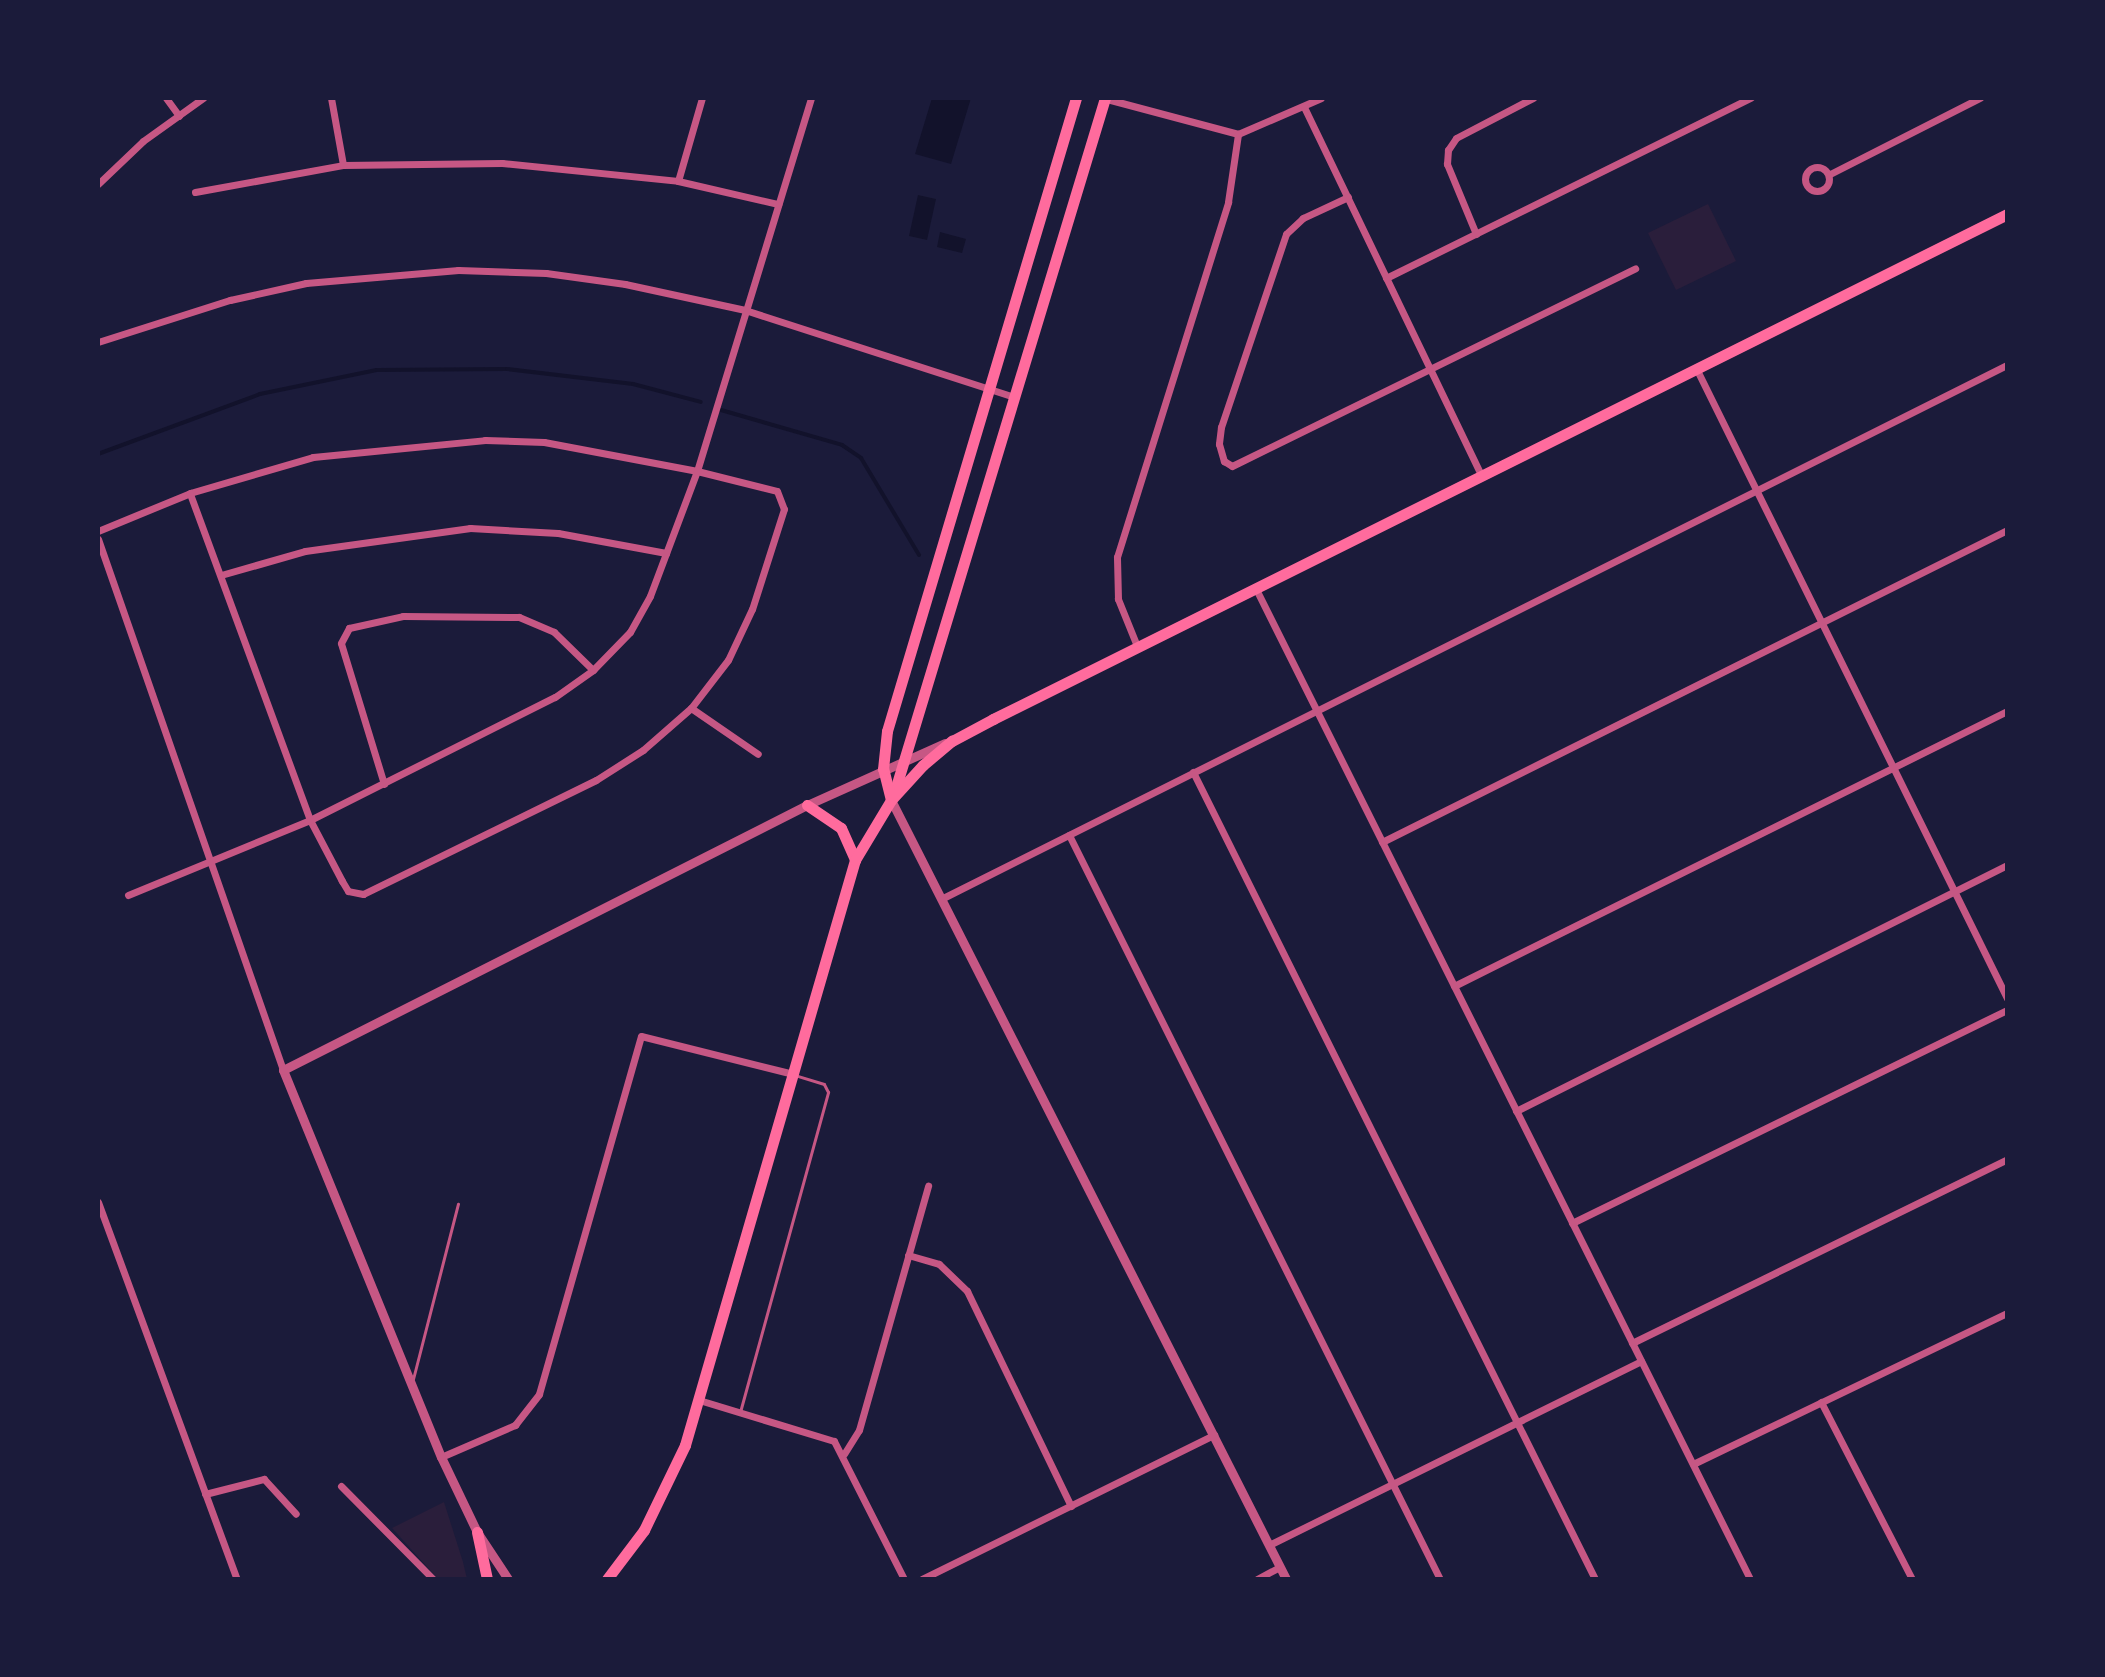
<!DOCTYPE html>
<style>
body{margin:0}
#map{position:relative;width:2105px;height:1677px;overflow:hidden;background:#1b1b3a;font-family:"Roboto Condensed",sans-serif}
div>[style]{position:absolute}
.green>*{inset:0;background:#2a1e3b}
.water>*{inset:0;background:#12122b}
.stream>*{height:4px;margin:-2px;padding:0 2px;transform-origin:2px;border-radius:2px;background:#12122b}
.service>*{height:3px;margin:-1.5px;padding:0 1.5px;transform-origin:1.5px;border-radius:1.5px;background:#c65784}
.minor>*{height:7px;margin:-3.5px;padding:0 3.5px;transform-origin:3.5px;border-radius:3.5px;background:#c65784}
.minor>.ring{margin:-3.5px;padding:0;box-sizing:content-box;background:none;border:7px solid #c65784;border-radius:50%}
.tertiary>*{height:9px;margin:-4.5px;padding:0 4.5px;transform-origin:4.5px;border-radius:4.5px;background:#c65784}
.primary>*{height:11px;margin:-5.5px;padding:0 5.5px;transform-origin:5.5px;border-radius:5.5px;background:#ff6b9d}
span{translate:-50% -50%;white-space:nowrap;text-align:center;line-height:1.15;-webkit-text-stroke:6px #1b1b3a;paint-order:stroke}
.frame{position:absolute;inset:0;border:100px solid #1b1b3a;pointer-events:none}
</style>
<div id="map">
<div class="green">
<i style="clip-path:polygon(1708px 204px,1736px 261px,1676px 290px,1648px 233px)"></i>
<i style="clip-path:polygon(444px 1502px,463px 1562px,467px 1579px,438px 1579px,392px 1528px)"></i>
</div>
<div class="water">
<i style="clip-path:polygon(932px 98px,971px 98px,951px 164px,915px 154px)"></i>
<i style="clip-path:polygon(918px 195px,936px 199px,927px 240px,909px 236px)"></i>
<i style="clip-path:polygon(940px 232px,966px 239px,962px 253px,937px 247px)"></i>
</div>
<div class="stream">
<i style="left:721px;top:410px;width:126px;rotate:16.1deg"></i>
<i style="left:842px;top:445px;width:23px;rotate:34deg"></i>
<i style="left:861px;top:458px;width:113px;rotate:59.1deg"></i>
<i style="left:98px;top:454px;width:173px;rotate:-20.3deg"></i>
<i style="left:260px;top:394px;width:119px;rotate:-11.6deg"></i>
<i style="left:377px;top:370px;width:130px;rotate:-0.4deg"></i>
<i style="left:507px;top:369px;width:127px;rotate:6.8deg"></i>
<i style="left:633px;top:384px;width:70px;rotate:14.8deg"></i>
</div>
<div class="service">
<i style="left:413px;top:1379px;width:181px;rotate:-75.6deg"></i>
<i style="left:740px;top:1412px;width:332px;rotate:-74.6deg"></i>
<i style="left:828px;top:1092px;width:9px;rotate:-117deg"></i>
<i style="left:824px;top:1084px;width:27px;rotate:-163deg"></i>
</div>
<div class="minor">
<i style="left:166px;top:98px;width:22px;rotate:54deg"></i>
<i style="left:331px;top:98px;width:68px;rotate:79.8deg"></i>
<i style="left:1103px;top:98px;width:140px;rotate:14.9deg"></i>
<i style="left:1238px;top:134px;width:90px;rotate:-23.4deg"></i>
<i style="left:1304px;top:107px;width:407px;rotate:64.3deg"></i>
<i class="ring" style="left:1805px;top:167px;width:17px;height:17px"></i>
<i style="left:1830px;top:174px;width:168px;rotate:-26.9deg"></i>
<i style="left:678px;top:181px;width:86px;rotate:-73.9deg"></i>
<i style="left:98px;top:184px;width:62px;rotate:-43.7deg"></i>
<i style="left:143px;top:141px;width:74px;rotate:-35.6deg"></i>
<i style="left:195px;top:192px;width:150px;rotate:-10.3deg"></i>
<i style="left:343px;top:165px;width:159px;rotate:-0.7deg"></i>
<i style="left:502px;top:163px;width:177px;rotate:5.8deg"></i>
<i style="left:678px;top:181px;width:103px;rotate:13deg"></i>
<i style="left:1348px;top:197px;width:50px;rotate:155deg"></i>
<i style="left:1303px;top:218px;width:23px;rotate:137deg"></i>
<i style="left:1286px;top:234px;width:204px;rotate:108.6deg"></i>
<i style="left:1221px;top:427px;width:17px;rotate:97deg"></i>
<i style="left:1219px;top:444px;width:18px;rotate:74deg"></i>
<i style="left:1224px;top:461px;width:9px;rotate:32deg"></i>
<i style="left:1232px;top:466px;width:449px;rotate:-26.1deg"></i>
<i style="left:1476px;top:234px;width:76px;rotate:-112.5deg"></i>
<i style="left:1447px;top:164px;width:14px;rotate:-86deg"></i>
<i style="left:1448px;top:150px;width:14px;rotate:-56deg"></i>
<i style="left:1456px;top:138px;width:87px;rotate:-27.5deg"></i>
<i style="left:1386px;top:278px;width:407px;rotate:-26.3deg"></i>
<i style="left:98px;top:342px;width:139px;rotate:-17.7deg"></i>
<i style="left:230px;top:300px;width:78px;rotate:-12.6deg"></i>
<i style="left:306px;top:283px;width:153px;rotate:-4.9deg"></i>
<i style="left:458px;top:270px;width:88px;rotate:2deg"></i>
<i style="left:546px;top:273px;width:80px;rotate:7.9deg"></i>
<i style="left:625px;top:284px;width:123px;rotate:12.2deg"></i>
<i style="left:745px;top:310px;width:283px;rotate:17.9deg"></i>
<i style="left:1696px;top:368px;width:703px;rotate:63.73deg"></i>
<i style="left:98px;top:531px;width:100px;rotate:-22.4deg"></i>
<i style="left:190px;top:493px;width:128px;rotate:-16.3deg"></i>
<i style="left:313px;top:457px;width:173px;rotate:-5.6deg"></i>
<i style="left:485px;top:440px;width:59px;rotate:1.9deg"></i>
<i style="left:544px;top:442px;width:156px;rotate:10.7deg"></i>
<i style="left:697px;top:471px;width:82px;rotate:14deg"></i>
<i style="left:777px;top:491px;width:19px;rotate:69deg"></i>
<i style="left:784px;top:509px;width:105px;rotate:107.7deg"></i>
<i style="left:752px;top:609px;width:56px;rotate:115.2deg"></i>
<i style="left:728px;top:660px;width:61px;rotate:127.6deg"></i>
<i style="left:691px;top:708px;width:64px;rotate:138.8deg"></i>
<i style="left:643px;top:750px;width:56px;rotate:147.4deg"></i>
<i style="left:596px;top:780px;width:259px;rotate:153.9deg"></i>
<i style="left:363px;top:894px;width:15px;rotate:-169deg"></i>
<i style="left:348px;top:891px;width:12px;rotate:-121deg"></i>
<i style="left:342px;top:881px;width:69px;rotate:-117.7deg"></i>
<i style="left:310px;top:820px;width:348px;rotate:-110.2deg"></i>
<i style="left:98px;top:539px;width:562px;rotate:70.79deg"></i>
<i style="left:221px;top:575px;width:87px;rotate:-15.9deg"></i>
<i style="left:305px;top:551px;width:167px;rotate:-7.9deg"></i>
<i style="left:470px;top:528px;width:88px;rotate:3.3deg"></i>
<i style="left:558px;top:533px;width:110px;rotate:10.5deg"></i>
<i style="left:1255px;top:587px;width:1109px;rotate:63.48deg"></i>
<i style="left:1137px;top:646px;width:51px;rotate:-112deg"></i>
<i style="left:1118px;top:599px;width:42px;rotate:-91.4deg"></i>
<i style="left:1117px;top:557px;width:372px;rotate:-72.6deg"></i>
<i style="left:1228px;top:202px;width:69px;rotate:-81.6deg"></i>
<i style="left:691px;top:708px;width:81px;rotate:34.5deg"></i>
<i style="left:1193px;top:772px;width:902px;rotate:63.52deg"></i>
<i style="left:384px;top:784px;width:147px;rotate:-107deg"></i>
<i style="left:341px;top:643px;width:17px;rotate:-62deg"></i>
<i style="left:349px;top:628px;width:55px;rotate:-12.5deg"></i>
<i style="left:403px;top:616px;width:116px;rotate:0.5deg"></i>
<i style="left:519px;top:617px;width:38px;rotate:23deg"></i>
<i style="left:554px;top:632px;width:54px;rotate:44.3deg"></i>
<i style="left:1069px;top:835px;width:831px;rotate:63.5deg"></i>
<i style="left:1382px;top:842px;width:699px;rotate:-26.53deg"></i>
<i style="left:128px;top:895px;width:197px;rotate:-22.4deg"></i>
<i style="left:310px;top:820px;width:274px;rotate:-26.7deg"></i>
<i style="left:555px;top:697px;width:47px;rotate:-35.4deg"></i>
<i style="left:593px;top:670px;width:53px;rotate:-45.8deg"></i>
<i style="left:630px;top:632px;width:41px;rotate:-60.9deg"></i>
<i style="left:650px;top:596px;width:134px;rotate:-69.4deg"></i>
<i style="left:697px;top:471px;width:390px;rotate:-73deg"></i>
<i style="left:943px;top:898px;width:1190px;rotate:-26.61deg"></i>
<i style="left:1454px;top:986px;width:618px;rotate:-26.44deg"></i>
<i style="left:1516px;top:1111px;width:549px;rotate:-26.61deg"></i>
<i style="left:98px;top:1202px;width:402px;rotate:69.8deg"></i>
<i style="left:1572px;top:1223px;width:484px;rotate:-26.1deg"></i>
<i style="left:908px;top:1255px;width:32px;rotate:16deg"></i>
<i style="left:939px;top:1264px;width:39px;rotate:44deg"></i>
<i style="left:967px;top:1291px;width:239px;rotate:64.2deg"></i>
<i style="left:1632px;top:1343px;width:418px;rotate:-26.1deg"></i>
<i style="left:699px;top:1400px;width:141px;rotate:16.9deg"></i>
<i style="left:834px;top:1441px;width:155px;rotate:63.1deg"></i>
<i style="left:1821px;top:1402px;width:199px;rotate:62.8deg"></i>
<i style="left:844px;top:1454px;width:28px;rotate:-58deg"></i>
<i style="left:859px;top:1430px;width:254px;rotate:-74.2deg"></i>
<i style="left:441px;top:1457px;width:81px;rotate:-23.4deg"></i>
<i style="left:515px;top:1425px;width:39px;rotate:-52deg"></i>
<i style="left:539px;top:1394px;width:372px;rotate:-74.1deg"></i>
<i style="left:641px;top:1036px;width:157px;rotate:14deg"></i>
<i style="left:1693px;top:1464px;width:348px;rotate:-25.7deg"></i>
<i style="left:341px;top:1486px;width:131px;rotate:45.3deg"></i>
<i style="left:205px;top:1494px;width:61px;rotate:-14.3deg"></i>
<i style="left:264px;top:1479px;width:47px;rotate:47.6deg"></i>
<i style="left:1269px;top:1545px;width:415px;rotate:-26.3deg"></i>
<i style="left:922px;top:1579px;width:326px;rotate:-26.3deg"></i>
<i style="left:1257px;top:1579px;width:26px;rotate:-28deg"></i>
</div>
<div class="tertiary">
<i style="left:891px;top:800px;width:873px;rotate:63.11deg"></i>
<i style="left:508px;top:1579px;width:56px;rotate:-123.4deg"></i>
<i style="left:477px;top:1532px;width:83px;rotate:-115.6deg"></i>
<i style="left:441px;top:1457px;width:418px;rotate:-112.2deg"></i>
<i style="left:283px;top:1070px;width:587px;rotate:-26.83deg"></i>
<i style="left:807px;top:805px;width:151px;rotate:-24.2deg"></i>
</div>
<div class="primary">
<i style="left:895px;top:790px;width:723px;rotate:-73.12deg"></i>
<i style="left:891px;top:800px;width:32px;rotate:-104deg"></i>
<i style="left:883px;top:769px;width:38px;rotate:-84deg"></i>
<i style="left:887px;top:731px;width:661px;rotate:-73.38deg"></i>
<i style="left:807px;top:805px;width:41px;rotate:34.1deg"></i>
<i style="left:841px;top:828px;width:35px;rotate:66deg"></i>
<i style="left:477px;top:1532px;width:48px;rotate:78deg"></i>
<i style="left:607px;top:1579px;width:61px;rotate:-52.9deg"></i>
<i style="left:644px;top:1530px;width:94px;rotate:-64.2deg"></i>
<i style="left:685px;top:1445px;width:609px;rotate:-73.8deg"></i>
<i style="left:855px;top:860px;width:70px;rotate:-59deg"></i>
<i style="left:891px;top:800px;width:47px;rotate:-47.6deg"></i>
<i style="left:923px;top:765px;width:38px;rotate:-40deg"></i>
<i style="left:952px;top:741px;width:47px;rotate:-28.2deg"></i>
<i style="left:993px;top:719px;width:1133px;rotate:-26.47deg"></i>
</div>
<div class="frame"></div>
</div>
